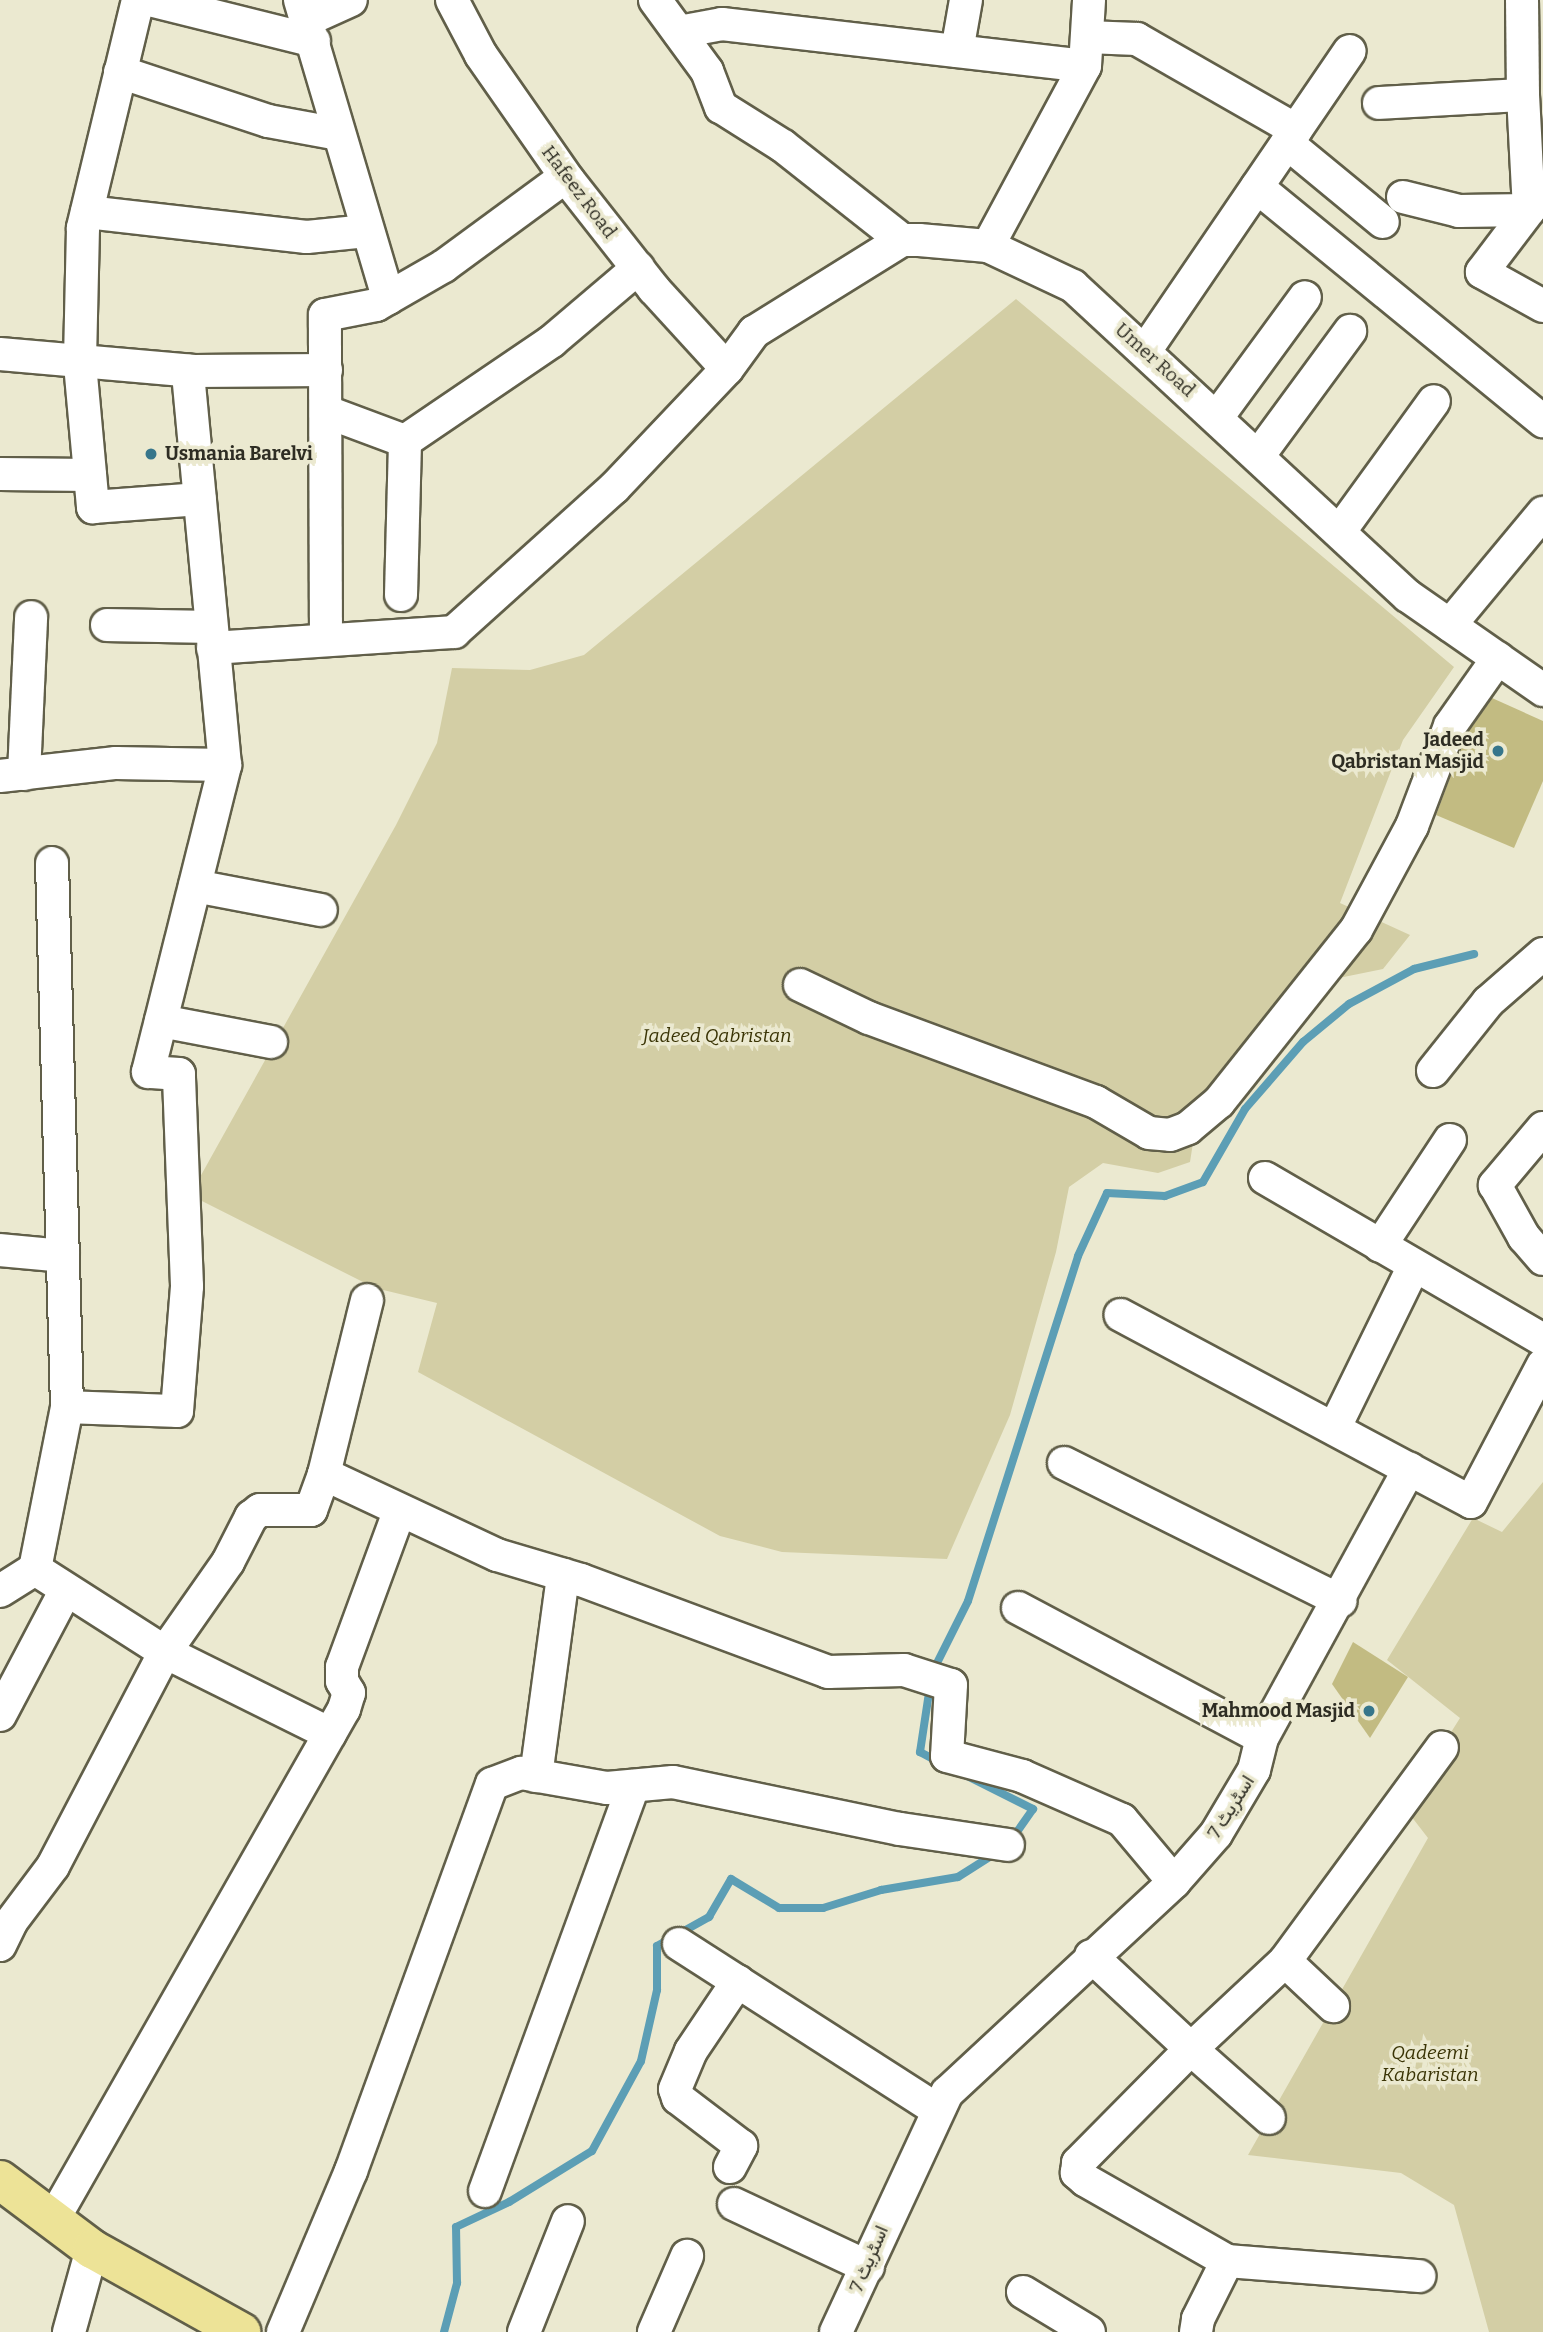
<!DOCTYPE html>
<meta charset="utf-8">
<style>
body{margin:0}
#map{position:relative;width:1543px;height:2332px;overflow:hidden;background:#ebe9d0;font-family:Bitter,Vazirmatn,serif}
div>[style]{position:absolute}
.green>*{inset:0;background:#d3cea5}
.stream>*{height:8px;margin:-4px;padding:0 4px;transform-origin:4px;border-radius:4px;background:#5c9eb5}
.building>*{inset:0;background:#c2bb82}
.roads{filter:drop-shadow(2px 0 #615f49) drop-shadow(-2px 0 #615f49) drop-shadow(0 2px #615f49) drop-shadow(0 -2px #615f49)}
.minor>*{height:32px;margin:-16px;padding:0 16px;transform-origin:16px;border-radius:16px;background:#fff}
.major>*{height:38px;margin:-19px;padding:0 19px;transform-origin:19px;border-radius:19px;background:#ede397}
.dots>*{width:19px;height:19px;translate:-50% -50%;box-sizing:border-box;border:4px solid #ebe9d0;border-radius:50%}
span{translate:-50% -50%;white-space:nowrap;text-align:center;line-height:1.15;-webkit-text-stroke:7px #ebe9d0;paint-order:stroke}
.street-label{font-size:19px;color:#2e2d23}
.poi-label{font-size:19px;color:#2e2d23;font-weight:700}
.left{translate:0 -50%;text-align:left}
.right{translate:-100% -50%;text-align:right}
.park-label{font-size:19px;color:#3a3405;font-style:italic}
</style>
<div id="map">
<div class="green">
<i style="clip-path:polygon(1016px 299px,1454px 667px,1403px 740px,1340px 903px,1410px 935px,1383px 969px,1319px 982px,1197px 1117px,1190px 1162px,1158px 1173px,1103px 1163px,1069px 1187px,1056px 1252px,1010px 1415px,947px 1559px,782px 1552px,720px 1536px,418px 1372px,437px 1303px,375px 1288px,190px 1195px,396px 825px,437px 743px,452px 668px,530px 670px,584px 655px)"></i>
<i style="clip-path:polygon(1543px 1482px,1543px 2332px,1489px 2332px,1454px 2205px,1401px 2173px,1248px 2155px,1428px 1838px,1404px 1807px,1460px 1718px,1387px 1660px,1473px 1518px,1502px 1532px)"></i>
</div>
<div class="stream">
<i style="left:932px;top:1673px;width:80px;rotate:-63.4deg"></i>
<i style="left:968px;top:1601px;width:362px;rotate:-72.3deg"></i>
<i style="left:1078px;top:1256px;width:69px;rotate:-65.3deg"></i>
<i style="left:1107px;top:1193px;width:58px;rotate:3deg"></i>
<i style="left:1165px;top:1196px;width:40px;rotate:-20.2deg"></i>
<i style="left:1203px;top:1182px;width:84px;rotate:-60.1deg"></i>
<i style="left:1245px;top:1109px;width:89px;rotate:-49.1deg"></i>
<i style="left:1303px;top:1042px;width:60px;rotate:-39.6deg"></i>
<i style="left:1349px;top:1004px;width:74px;rotate:-28.3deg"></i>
<i style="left:1414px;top:969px;width:62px;rotate:-14deg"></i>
<i style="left:930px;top:1686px;width:67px;rotate:98.6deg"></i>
<i style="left:920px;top:1752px;width:21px;rotate:28deg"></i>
<i style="left:967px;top:1776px;width:74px;rotate:26.6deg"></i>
<i style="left:1033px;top:1809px;width:39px;rotate:125deg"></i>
<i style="left:444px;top:2332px;width:51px;rotate:-75.1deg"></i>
<i style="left:457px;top:2283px;width:56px;rotate:-91deg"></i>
<i style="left:456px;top:2227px;width:59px;rotate:-25.3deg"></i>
<i style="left:509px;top:2202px;width:97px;rotate:-31.6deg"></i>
<i style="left:592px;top:2151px;width:102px;rotate:-61.4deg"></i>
<i style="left:641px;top:2061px;width:73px;rotate:-77.3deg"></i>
<i style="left:657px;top:1990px;width:44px;rotate:-90deg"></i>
<i style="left:657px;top:1946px;width:60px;rotate:-29.1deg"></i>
<i style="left:709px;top:1917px;width:44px;rotate:-59.9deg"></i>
<i style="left:731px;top:1879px;width:56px;rotate:31.1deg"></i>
<i style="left:779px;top:1908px;width:44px"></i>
<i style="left:823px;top:1908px;width:61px;rotate:-17.2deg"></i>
<i style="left:881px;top:1890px;width:78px;rotate:-9.6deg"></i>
<i style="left:958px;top:1877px;width:45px;rotate:-32.3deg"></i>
</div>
<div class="building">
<i style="clip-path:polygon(1492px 698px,1543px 721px,1543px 781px,1514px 848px,1436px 815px,1466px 735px)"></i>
<i style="clip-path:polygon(1353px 1642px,1408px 1677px,1370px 1738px,1332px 1684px)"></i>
</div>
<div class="roads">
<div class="minor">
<i style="left:138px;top:0;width:235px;rotate:103.6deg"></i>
<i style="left:83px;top:228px;width:136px;rotate:91.3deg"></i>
<i style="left:80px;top:364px;width:144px;rotate:84.8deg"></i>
<i style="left:93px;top:507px;width:107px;rotate:-4.3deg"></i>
<i style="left:150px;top:0;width:169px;rotate:14deg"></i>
<i style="left:300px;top:0;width:311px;rotate:73.5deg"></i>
<i style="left:452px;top:0;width:62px;rotate:62.2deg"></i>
<i style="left:481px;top:55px;width:154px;rotate:55.1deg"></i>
<i style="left:569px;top:181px;width:137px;rotate:51.8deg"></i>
<i style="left:654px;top:289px;width:108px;rotate:47.6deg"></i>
<i style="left:655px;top:0;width:88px;rotate:53.8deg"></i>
<i style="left:707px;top:71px;width:39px;rotate:69deg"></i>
<i style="left:721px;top:107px;width:73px;rotate:32.2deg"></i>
<i style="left:783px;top:146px;width:152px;rotate:38.3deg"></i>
<i style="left:307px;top:20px;width:48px;rotate:-24.4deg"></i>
<i style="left:679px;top:32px;width:44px;rotate:-10.5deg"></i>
<i style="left:722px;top:24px;width:365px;rotate:6.6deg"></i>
<i style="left:1087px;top:37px;width:50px;rotate:2.3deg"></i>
<i style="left:1137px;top:39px;width:183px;rotate:29.8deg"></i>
<i style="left:957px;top:51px;width:52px;rotate:-80deg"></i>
<i style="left:120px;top:72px;width:156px;rotate:18.3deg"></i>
<i style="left:268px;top:121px;width:72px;rotate:10.4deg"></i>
<i style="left:1523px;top:95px;width:115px;rotate:87deg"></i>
<i style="left:1529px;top:210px;width:78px;rotate:127.2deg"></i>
<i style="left:1482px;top:272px;width:70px;rotate:29.1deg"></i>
<i style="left:1379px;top:103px;width:144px;rotate:-3.2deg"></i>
<i style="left:1523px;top:95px;width:95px;rotate:-90.6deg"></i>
<i style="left:1287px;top:143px;width:124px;rotate:39.5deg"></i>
<i style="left:1257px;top:187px;width:370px;rotate:39.3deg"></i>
<i style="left:1403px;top:197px;width:58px;rotate:14deg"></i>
<i style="left:1459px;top:211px;width:70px;rotate:-0.8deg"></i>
<i style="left:87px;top:212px;width:221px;rotate:6.5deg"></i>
<i style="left:307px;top:237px;width:60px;rotate:-5.7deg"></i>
<i style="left:988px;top:246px;width:204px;rotate:-61.7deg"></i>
<i style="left:1085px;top:66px;width:66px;rotate:-86.5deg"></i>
<i style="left:1145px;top:351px;width:363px;rotate:-55.7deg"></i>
<i style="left:0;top:354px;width:195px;rotate:5deg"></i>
<i style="left:194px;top:371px;width:132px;rotate:-0.4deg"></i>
<i style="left:327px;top:412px;width:83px;rotate:20.4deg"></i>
<i style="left:405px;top:441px;width:178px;rotate:-34.2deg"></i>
<i style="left:552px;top:341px;width:113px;rotate:-40.3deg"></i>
<i style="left:1218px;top:416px;width:147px;rotate:-53.8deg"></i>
<i style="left:1259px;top:455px;width:154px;rotate:-53.7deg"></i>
<i style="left:0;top:474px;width:90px;rotate:0.6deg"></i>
<i style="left:1340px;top:531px;width:160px;rotate:-54.1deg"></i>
<i style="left:401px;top:595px;width:154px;rotate:-88.5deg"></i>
<i style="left:107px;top:625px;width:104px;rotate:1.1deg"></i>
<i style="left:1450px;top:625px;width:146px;rotate:-50.3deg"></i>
<i style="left:326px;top:640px;width:325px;rotate:-90.2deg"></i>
<i style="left:325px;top:315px;width:52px;rotate:-11.1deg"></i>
<i style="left:376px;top:305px;width:78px;rotate:-29.8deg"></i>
<i style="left:444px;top:266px;width:150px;rotate:-36.3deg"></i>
<i style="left:213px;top:648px;width:242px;rotate:-3.8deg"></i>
<i style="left:454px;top:632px;width:215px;rotate:-42deg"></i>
<i style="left:614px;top:488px;width:164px;rotate:-46.5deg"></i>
<i style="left:727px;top:369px;width:46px;rotate:-53.9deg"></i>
<i style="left:754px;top:332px;width:174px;rotate:-31.9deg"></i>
<i style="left:902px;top:240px;width:17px"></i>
<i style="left:919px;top:240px;width:69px;rotate:5deg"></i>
<i style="left:988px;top:246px;width:94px;rotate:25.2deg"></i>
<i style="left:1073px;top:286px;width:456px;rotate:42.8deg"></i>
<i style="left:1408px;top:596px;width:165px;rotate:34.8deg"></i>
<i style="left:24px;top:774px;width:157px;rotate:-87.4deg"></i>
<i style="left:0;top:776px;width:117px;rotate:-6.4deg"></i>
<i style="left:116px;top:763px;width:109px;rotate:1.1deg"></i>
<i style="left:195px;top:886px;width:128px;rotate:10.8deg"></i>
<i style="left:800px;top:985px;width:76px;rotate:25.6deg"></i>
<i style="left:869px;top:1018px;width:242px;rotate:20.3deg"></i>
<i style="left:1096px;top:1102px;width:61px;rotate:30.3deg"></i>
<i style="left:1149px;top:1133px;width:21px;rotate:5deg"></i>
<i style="left:1170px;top:1135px;width:19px;rotate:-21deg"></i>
<i style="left:1188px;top:1128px;width:40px;rotate:-40deg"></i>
<i style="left:1219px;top:1102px;width:220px;rotate:-51.5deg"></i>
<i style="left:1356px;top:930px;width:118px;rotate:-61.7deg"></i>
<i style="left:1412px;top:826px;width:107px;rotate:-69.2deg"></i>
<i style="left:1450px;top:726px;width:83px;rotate:-54.8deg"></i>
<i style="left:161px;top:1021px;width:112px;rotate:10.8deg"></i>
<i style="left:1433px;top:1071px;width:88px;rotate:-51.4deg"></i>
<i style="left:1488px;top:1002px;width:73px;rotate:-41.1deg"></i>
<i style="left:1543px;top:1128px;width:75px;rotate:130.1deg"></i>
<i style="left:1495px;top:1185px;width:60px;rotate:60.9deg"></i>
<i style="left:1524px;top:1237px;width:29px;rotate:49deg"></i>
<i style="left:1265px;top:1178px;width:322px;rotate:30.2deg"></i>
<i style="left:1380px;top:1246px;width:127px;rotate:-56.6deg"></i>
<i style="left:0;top:1250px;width:63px;rotate:5.4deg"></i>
<i style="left:67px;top:1407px;width:110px;rotate:2.1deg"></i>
<i style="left:177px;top:1411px;width:125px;rotate:-85.4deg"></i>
<i style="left:187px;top:1286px;width:212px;rotate:-92.2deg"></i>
<i style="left:179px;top:1074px;width:31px;rotate:-176deg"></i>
<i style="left:148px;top:1072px;width:317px;rotate:-75.9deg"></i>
<i style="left:225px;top:765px;width:396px;rotate:-95.4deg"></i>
<i style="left:1335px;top:1427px;width:179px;rotate:-63.9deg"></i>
<i style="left:1064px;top:1463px;width:309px;rotate:26.5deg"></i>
<i style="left:1409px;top:1469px;width:70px;rotate:28deg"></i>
<i style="left:1471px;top:1502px;width:155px;rotate:-62.3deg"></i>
<i style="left:324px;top:1474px;width:191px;rotate:25.1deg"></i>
<i style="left:497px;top:1555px;width:88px;rotate:16.6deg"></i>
<i style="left:581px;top:1580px;width:264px;rotate:20.4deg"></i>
<i style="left:828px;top:1672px;width:76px;rotate:-1.5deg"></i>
<i style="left:904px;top:1670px;width:49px;rotate:17.7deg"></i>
<i style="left:951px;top:1685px;width:71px;rotate:93.2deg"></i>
<i style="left:947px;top:1756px;width:78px;rotate:14.9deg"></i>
<i style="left:1022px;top:1776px;width:109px;rotate:23.7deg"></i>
<i style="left:1122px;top:1820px;width:81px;rotate:50deg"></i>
<i style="left:35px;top:1569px;width:165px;rotate:-78.8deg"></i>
<i style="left:67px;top:1407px;width:544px;rotate:-91.58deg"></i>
<i style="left:35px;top:1569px;width:154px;rotate:32.6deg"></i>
<i style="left:165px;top:1652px;width:184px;rotate:26.4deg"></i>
<i style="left:0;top:1591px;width:41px;rotate:-32.2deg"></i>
<i style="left:1018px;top:1608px;width:276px;rotate:28deg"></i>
<i style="left:0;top:1715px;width:141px;rotate:-62.2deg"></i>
<i style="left:536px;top:1776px;width:203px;rotate:-82.3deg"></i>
<i style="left:679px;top:1944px;width:305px;rotate:32.7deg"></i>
<i style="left:0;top:1945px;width:25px;rotate:-64deg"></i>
<i style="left:11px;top:1922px;width:70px;rotate:-53.1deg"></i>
<i style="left:53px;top:1866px;width:242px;rotate:-62.4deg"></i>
<i style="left:165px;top:1652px;width:110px;rotate:-55deg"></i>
<i style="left:228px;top:1562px;width:51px;rotate:-62.9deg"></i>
<i style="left:251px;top:1517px;width:11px;rotate:-38deg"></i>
<i style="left:260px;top:1510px;width:51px"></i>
<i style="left:311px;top:1510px;width:38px;rotate:-70deg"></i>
<i style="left:324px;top:1474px;width:179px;rotate:-76.1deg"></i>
<i style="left:1091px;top:1956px;width:137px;rotate:42.9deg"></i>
<i style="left:1191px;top:2049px;width:129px;rotate:-43.1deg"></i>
<i style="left:1285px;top:1961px;width:265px;rotate:-53.7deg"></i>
<i style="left:1285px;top:1961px;width:66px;rotate:43.2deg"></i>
<i style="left:730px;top:2167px;width:24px;rotate:-62deg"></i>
<i style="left:741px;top:2146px;width:79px;rotate:-142.7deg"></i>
<i style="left:678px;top:2098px;width:9px;rotate:-108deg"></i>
<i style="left:675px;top:2089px;width:41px;rotate:-67.2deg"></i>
<i style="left:691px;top:2051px;width:84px;rotate:-56.1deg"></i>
<i style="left:485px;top:2191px;width:431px;rotate:-69.9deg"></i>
<i style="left:734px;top:2204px;width:148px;rotate:25.2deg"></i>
<i style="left:54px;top:2218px;width:586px;rotate:-60.33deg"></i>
<i style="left:344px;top:1709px;width:17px;rotate:-73deg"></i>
<i style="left:349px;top:1693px;width:14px;rotate:-120deg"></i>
<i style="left:342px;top:1681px;width:14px;rotate:-90deg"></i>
<i style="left:342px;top:1667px;width:165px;rotate:-69.8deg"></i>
<i style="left:1227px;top:2261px;width:193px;rotate:4.5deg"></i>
<i style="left:1023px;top:2292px;width:77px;rotate:31.2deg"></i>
<i style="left:69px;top:2332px;width:86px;rotate:-74.5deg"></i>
<i style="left:283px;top:2332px;width:175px;rotate:-67.1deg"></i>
<i style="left:351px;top:2171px;width:412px;rotate:-70deg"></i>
<i style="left:492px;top:1784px;width:31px;rotate:-21deg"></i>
<i style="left:521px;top:1773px;width:87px;rotate:9.9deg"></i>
<i style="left:607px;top:1788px;width:66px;rotate:-5.2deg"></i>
<i style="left:673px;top:1782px;width:232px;rotate:11.7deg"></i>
<i style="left:900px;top:1829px;width:109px;rotate:8.4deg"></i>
<i style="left:524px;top:2332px;width:119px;rotate:-68.4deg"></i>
<i style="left:654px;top:2332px;width:83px;rotate:-66.5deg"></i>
<i style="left:836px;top:2332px;width:264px;rotate:-65.1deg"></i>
<i style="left:947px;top:2093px;width:310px;rotate:-42.9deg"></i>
<i style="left:1174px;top:1882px;width:64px;rotate:-48.8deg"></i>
<i style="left:1216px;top:1834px;width:74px;rotate:-59.3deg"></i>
<i style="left:1254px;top:1770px;width:33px;rotate:-76deg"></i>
<i style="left:1262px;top:1738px;width:307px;rotate:-61.3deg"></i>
<i style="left:1409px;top:1469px;width:327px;rotate:-151.9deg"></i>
<i style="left:1196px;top:2332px;width:13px;rotate:-81deg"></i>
<i style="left:1198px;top:2319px;width:65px;rotate:-63.4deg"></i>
<i style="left:1227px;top:2261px;width:163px;rotate:-150.3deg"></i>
<i style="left:1085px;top:2180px;width:11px;rotate:-139deg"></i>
<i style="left:1077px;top:2173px;width:10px;rotate:-84deg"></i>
<i style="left:1078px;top:2163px;width:161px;rotate:-45.3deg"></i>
<i style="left:1191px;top:2049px;width:104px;rotate:41.5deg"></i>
</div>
<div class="major">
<i style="left:0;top:2180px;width:115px;rotate:36.9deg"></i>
<i style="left:92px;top:2249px;width:171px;rotate:29.1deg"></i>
</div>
</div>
<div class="dots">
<i style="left:151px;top:454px;background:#37768b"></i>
<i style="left:1498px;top:751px;background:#37768b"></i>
<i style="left:1369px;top:1711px;background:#37768b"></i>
</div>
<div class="street-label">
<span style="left:579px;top:192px;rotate:53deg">Hafeez Road</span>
<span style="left:1155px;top:360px;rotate:42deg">Umer Road</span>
<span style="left:1231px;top:1807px;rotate:-58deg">اسٹریٹ 7</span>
<span style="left:869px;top:2259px;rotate:-67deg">اسٹریٹ 7</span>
</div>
<div class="poi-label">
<span class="left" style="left:165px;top:454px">Usmania Barelvi</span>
<span class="right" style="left:1484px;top:751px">Jadeed<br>Qabristan Masjid</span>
<span class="right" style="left:1355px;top:1711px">Mahmood Masjid</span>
</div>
<div class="park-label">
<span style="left:717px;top:1036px">Jadeed Qabristan</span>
<span style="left:1430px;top:2064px">Qadeemi<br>Kabaristan</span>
</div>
</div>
